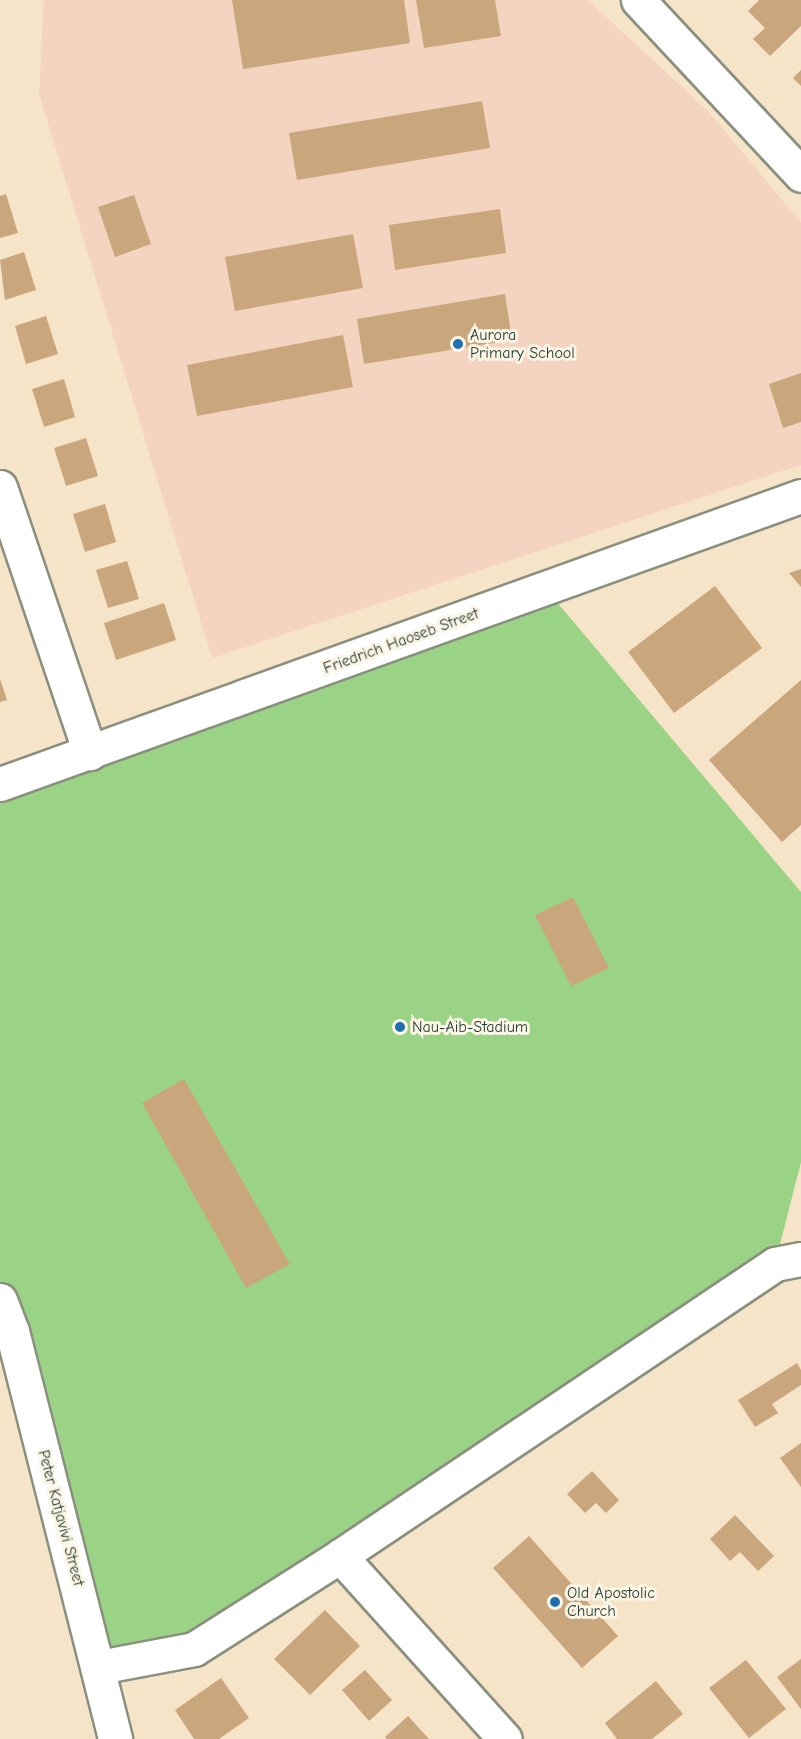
<!DOCTYPE html>
<style>
body{margin:0}
#map{position:relative;width:801px;height:1739px;overflow:hidden;background:#f6e4c9;font-family:"Comic Neue",sans-serif}
div>[style]{position:absolute}
.built>*{inset:0;background:#f4d3c0}
.green>*{inset:0;background:#9bd386}
.building>*{inset:0;background:#c9a67b}
.roads{filter:drop-shadow(2px 0 #8a907e) drop-shadow(-2px 0 #8a907e) drop-shadow(0 2px #8a907e) drop-shadow(0 -2px #8a907e)}
.minor>*{height:33px;margin:-16.5px;padding:0 16.5px;transform-origin:16.5px;border-radius:16.5px;background:#fff}
.dots>*{width:16px;height:16px;translate:-50% -50%;box-sizing:border-box;border:3px solid #fcf5e5;border-radius:50%}
span{translate:-50% -50%;white-space:nowrap;text-align:center;line-height:1.15;-webkit-text-stroke:6px #fcf5e5;paint-order:stroke}
.poi-label{font-size:16px;color:#1f3d34}
.left{translate:0 -50%;text-align:left}
.street-label{font-size:16px;color:#1f3d34}
</style>
<div id="map">
<div class="built">
<i style="clip-path:polygon(44px 0,588px 0,710px 113px,801px 223px,801px 465px,212px 658px,39px 94px)"></i>
</div>
<div class="green">
<i style="clip-path:polygon(545px 588px,801px 892px,801px 1162px,775px 1264px,194px 1649px,99px 1667px,0 1300px,0 784px)"></i>
</div>
<div class="building">
<i style="clip-path:polygon(232px 0,404px 0,410px 43px,243px 69px)"></i>
<i style="clip-path:polygon(416px 0,495px 0,501px 36px,424px 48px)"></i>
<i style="clip-path:polygon(759px 0,801px 0,801px 26px,770px 56px,753px 39px,765px 28px,748px 11px)"></i>
<i style="clip-path:polygon(801px 70px,801px 86px,793px 78px)"></i>
<i style="clip-path:polygon(482px 101px,490px 148px,297px 180px,289px 133px)"></i>
<i style="clip-path:polygon(6px 194px,18px 233px,0 238px,0 196px)"></i>
<i style="clip-path:polygon(134px 195px,151px 244px,115px 257px,98px 207px)"></i>
<i style="clip-path:polygon(500px 209px,506px 253px,395px 270px,389px 225px)"></i>
<i style="clip-path:polygon(353px 234px,363px 288px,235px 311px,225px 257px)"></i>
<i style="clip-path:polygon(24px 252px,36px 290px,5px 300px,0 260px)"></i>
<i style="clip-path:polygon(505px 294px,512px 340px,364px 364px,357px 319px)"></i>
<i style="clip-path:polygon(46px 316px,58px 354px,26px 364px,15px 326px)"></i>
<i style="clip-path:polygon(343px 335px,353px 387px,197px 416px,187px 365px)"></i>
<i style="clip-path:polygon(801px 373px,801px 422px,783px 428px,769px 384px)"></i>
<i style="clip-path:polygon(64px 379px,75px 417px,44px 427px,32px 389px)"></i>
<i style="clip-path:polygon(86px 438px,98px 476px,66px 486px,54px 448px)"></i>
<i style="clip-path:polygon(105px 504px,116px 542px,85px 552px,73px 514px)"></i>
<i style="clip-path:polygon(127px 561px,139px 599px,108px 608px,96px 570px)"></i>
<i style="clip-path:polygon(801px 569px,801px 587px,789px 573px)"></i>
<i style="clip-path:polygon(715px 586px,762px 648px,674px 713px,628px 652px)"></i>
<i style="clip-path:polygon(164px 603px,176px 640px,116px 660px,104px 623px)"></i>
<i style="clip-path:polygon(0 679px,7px 700px,0 702px)"></i>
<i style="clip-path:polygon(801px 680px,801px 825px,782px 842px,709px 760px)"></i>
<i style="clip-path:polygon(573px 897px,609px 968px,571px 986px,535px 915px)"></i>
<i style="clip-path:polygon(184px 1079px,290px 1264px,246px 1288px,142px 1103px)"></i>
<i style="clip-path:polygon(797px 1363px,801px 1370px,801px 1385px,772px 1404px,778px 1413px,755px 1427px,738px 1400px)"></i>
<i style="clip-path:polygon(801px 1443px,801px 1487px,780px 1458px)"></i>
<i style="clip-path:polygon(592px 1471px,619px 1500px,606px 1513px,596px 1503px,585px 1513px,567px 1494px)"></i>
<i style="clip-path:polygon(735px 1515px,774px 1556px,758px 1571px,740px 1552px,730px 1561px,710px 1539px)"></i>
<i style="clip-path:polygon(529px 1536px,618px 1636px,582px 1668px,493px 1568px)"></i>
<i style="clip-path:polygon(325px 1610px,360px 1646px,310px 1695px,274px 1659px)"></i>
<i style="clip-path:polygon(801px 1659px,801px 1709px,777px 1677px)"></i>
<i style="clip-path:polygon(746px 1660px,786px 1709px,749px 1738px,709px 1688px)"></i>
<i style="clip-path:polygon(365px 1670px,392px 1700px,369px 1721px,342px 1690px)"></i>
<i style="clip-path:polygon(221px 1678px,249px 1718px,219px 1739px,194px 1739px,175px 1710px)"></i>
<i style="clip-path:polygon(656px 1681px,683px 1714px,652px 1739px,617px 1739px,605px 1723px)"></i>
<i style="clip-path:polygon(408px 1716px,429px 1739px,387px 1739px,385px 1737px)"></i>
</div>
<div class="roads">
<div class="minor">
<i style="left:638px;top:0;width:239px;rotate:47deg"></i>
<i style="left:0;top:487px;width:281px;rotate:71.3deg"></i>
<i style="left:0;top:784px;width:851px;rotate:-19.78deg"></i>
<i style="left:0;top:1300px;width:33px;rotate:69deg"></i>
<i style="left:12px;top:1331px;width:421px;rotate:75.8deg"></i>
<i style="left:340px;top:1556px;width:246px;rotate:48deg"></i>
<i style="left:99px;top:1667px;width:97px;rotate:-10.7deg"></i>
<i style="left:194px;top:1649px;width:173px;rotate:-32.5deg"></i>
<i style="left:340px;top:1556px;width:524px;rotate:-33.87deg"></i>
<i style="left:775px;top:1264px;width:26px;rotate:-11deg"></i>
</div>
</div>
<div class="dots">
<i style="left:458px;top:344px;background:#1f6fb2"></i>
<i style="left:400px;top:1027px;background:#1f6fb2"></i>
<i style="left:555px;top:1602px;background:#1f6fb2"></i>
</div>
<div class="poi-label">
<span class="left" style="left:470px;top:344px">Aurora<br>Primary School</span>
<span class="left" style="left:412px;top:1027px">Nau-Aib-Stadium</span>
<span class="left" style="left:567px;top:1602px">Old Apostolic<br>Church</span>
</div>
<div class="street-label">
<span style="left:401px;top:641px;rotate:-20deg">Friedrich Haoseb Street</span>
<span style="left:61px;top:1518px;rotate:75deg">Peter Katjavivi Street</span>
</div>
</div>
